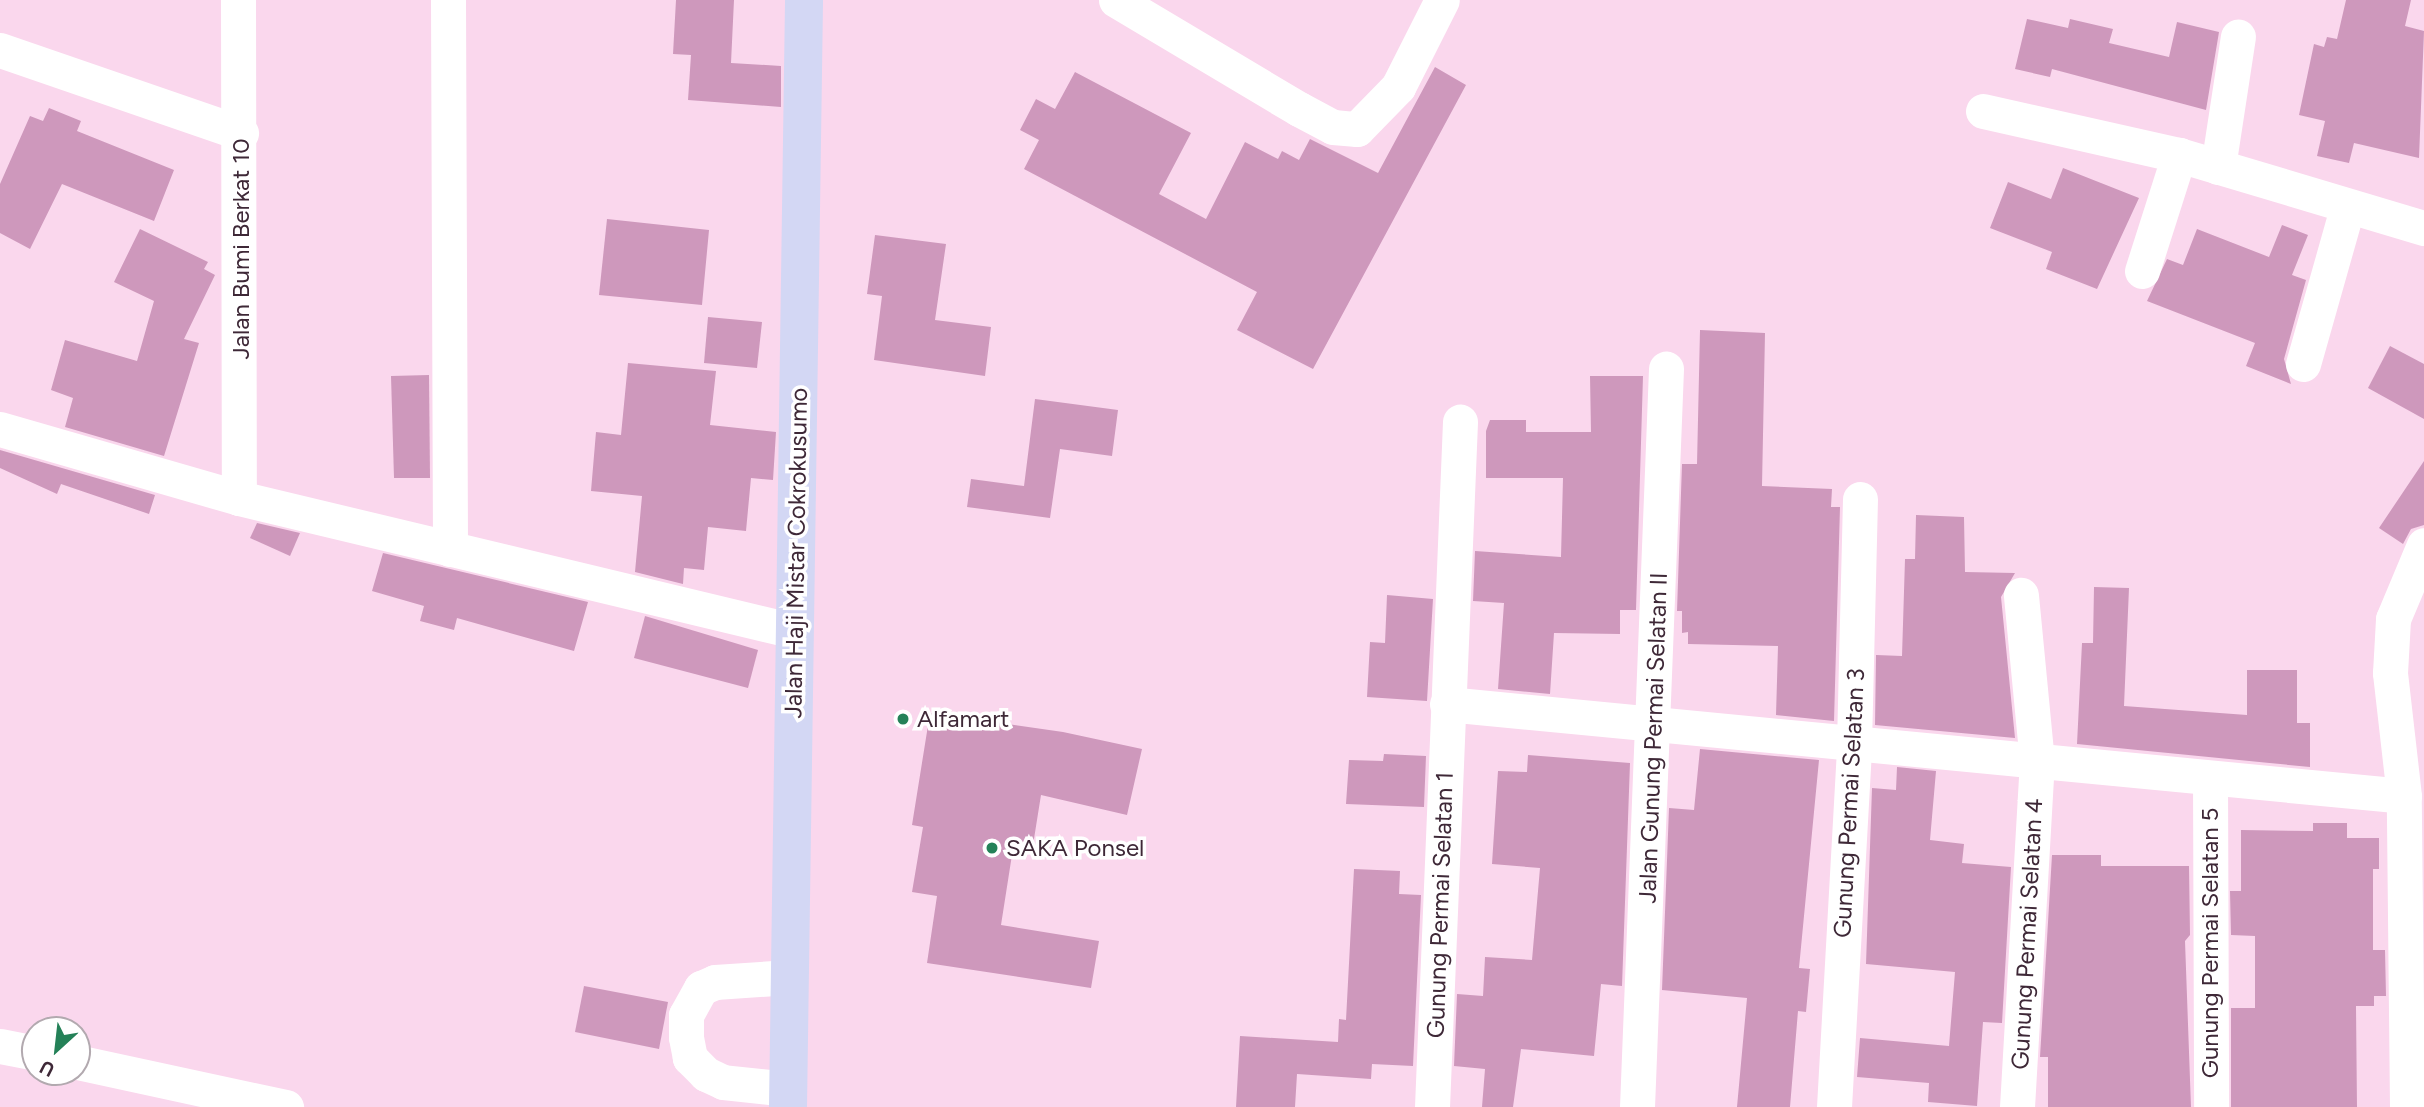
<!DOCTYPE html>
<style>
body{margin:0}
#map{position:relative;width:2424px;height:1107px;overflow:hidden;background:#fad7ed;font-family:Figtree,sans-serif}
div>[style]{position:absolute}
.building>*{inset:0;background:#ce98bc}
.minor>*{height:35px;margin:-17.5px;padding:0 17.5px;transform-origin:17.5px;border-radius:17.5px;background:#fff}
.major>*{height:38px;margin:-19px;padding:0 19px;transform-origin:19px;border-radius:19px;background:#d3d7f4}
.dots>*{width:19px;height:19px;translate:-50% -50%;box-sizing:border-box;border:4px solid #fff;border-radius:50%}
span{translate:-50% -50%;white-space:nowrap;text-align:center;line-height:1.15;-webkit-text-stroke:7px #fff;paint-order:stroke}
.street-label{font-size:24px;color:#3e2837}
.poi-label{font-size:24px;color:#3e2837}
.left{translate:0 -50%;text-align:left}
.north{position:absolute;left:21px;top:1016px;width:70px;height:70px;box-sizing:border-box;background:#fff;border:2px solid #b2a9af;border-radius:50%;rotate:207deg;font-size:19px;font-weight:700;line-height:28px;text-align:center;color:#3e2837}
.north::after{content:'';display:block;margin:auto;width:24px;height:32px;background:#248158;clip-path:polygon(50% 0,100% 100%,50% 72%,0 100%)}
</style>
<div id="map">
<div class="building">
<i style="clip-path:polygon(676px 0,734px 0,731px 63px,781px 66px,781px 107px,688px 100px,691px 55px,673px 54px)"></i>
<i style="clip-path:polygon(2346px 0,2411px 0,2405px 26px,2424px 31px,2419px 158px,2354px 143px,2349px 163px,2317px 156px,2325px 121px,2299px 115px,2314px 44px,2324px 47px,2327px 37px,2337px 39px)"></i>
<i style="clip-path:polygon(2027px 19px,2068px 28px,2070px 19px,2113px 29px,2109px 43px,2169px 57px,2177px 22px,2219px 32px,2206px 110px,2052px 69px,2050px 77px,2015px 69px)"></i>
<i style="clip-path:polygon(1435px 67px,1466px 85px,1313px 369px,1237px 330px,1257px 292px,1024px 169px,1039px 140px,1020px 130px,1036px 99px,1055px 109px,1075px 72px,1191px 133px,1159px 194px,1206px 219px,1245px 142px,1278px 159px,1282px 151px,1299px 160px,1310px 139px,1378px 173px)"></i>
<i style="clip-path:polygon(49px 108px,81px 121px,77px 131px,174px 170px,154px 221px,62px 184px,30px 249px,0 233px,0 184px,30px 116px,43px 121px)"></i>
<i style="clip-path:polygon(2063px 168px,2139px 198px,2097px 289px,2046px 269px,2052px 252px,1990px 228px,2008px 182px,2051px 199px)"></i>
<i style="clip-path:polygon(607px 219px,709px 230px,702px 305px,599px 295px)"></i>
<i style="clip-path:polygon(2282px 225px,2308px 235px,2292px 275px,2306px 280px,2284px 359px,2291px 384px,2246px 366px,2255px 343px,2147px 301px,2167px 259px,2183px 265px,2197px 229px,2269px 257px)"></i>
<i style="clip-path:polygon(140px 229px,208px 262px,204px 269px,215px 275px,184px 339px,199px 343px,164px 456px,65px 427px,73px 398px,51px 390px,65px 340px,137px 361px,154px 301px,114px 282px)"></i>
<i style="clip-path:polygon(875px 235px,946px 244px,935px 320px,991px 327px,985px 376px,874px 360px,882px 296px,867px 294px)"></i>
<i style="clip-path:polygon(708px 317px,762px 322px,757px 368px,704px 363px)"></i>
<i style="clip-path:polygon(1700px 330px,1765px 333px,1762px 486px,1832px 489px,1831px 507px,1840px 507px,1834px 721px,1776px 715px,1778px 646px,1688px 644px,1688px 632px,1682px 633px,1682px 611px,1677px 611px,1682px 464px,1697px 464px)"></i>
<i style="clip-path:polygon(2390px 346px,2424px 364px,2424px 419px,2368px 388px)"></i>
<i style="clip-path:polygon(628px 363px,716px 371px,710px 425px,776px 432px,773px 480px,751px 478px,746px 531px,708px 527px,704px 570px,684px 568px,683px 584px,635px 572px,642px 496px,591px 491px,596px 432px,621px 435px)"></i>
<i style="clip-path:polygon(429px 375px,430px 478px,394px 478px,391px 376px)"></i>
<i style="clip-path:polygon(1590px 376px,1643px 376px,1636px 610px,1620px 610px,1620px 634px,1554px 633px,1550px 694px,1498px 689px,1504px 603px,1473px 601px,1475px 551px,1561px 557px,1563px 478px,1486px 478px,1486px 431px,1490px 420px,1526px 420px,1526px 432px,1591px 432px)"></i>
<i style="clip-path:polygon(1035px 399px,1118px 410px,1112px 456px,1060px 449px,1050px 518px,967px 507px,971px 479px,1024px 486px)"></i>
<i style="clip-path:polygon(0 450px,155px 495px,149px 514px,61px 484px,57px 494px,0 468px)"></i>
<i style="clip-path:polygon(2424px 461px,2424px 525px,2411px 529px,2403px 544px,2379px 528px)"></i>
<i style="clip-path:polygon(1916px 515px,1964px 517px,1965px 572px,2015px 573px,2001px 597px,2015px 738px,1875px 725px,1876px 655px,1902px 656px,1905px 559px,1915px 559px)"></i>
<i style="clip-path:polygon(257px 523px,300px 533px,290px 556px,250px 538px)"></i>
<i style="clip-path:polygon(383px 553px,588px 602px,574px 651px,457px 618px,454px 630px,420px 621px,424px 606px,372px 591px)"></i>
<i style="clip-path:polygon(2094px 587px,2129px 588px,2124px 706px,2247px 715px,2247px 670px,2297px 670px,2297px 723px,2310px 723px,2310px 767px,2077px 744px,2082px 643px,2093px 643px)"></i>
<i style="clip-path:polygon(1387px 595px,1433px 599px,1427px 701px,1367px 697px,1370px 642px,1385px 643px)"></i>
<i style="clip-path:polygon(645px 616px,758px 650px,748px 688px,634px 658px)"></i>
<i style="clip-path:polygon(930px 713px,1063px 732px,1142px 749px,1127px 815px,1041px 795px,1033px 845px,1014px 842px,1001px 925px,1099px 941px,1091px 988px,927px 963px,937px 896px,912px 892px,923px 827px,912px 825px)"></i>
<i style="clip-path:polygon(1700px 749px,1819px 760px,1799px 968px,1810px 969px,1806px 1012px,1798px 1011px,1790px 1107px,1737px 1107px,1747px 998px,1662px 990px,1669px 808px,1694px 810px)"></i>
<i style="clip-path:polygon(1384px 754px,1426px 756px,1424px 807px,1346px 804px,1349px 760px,1383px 761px)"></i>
<i style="clip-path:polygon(1528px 755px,1630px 763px,1622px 986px,1601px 984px,1594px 1056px,1521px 1049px,1513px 1107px,1482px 1107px,1485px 1069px,1454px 1066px,1457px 994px,1483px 996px,1485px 957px,1532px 960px,1540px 868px,1492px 864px,1498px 771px,1527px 772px)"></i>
<i style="clip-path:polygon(1897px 767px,1936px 771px,1930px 840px,1964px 844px,1962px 863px,2011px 867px,2002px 1023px,1983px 1022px,1977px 1106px,1928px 1102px,1929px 1083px,1857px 1077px,1860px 1038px,1949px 1046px,1955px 972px,1866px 964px,1872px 788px,1896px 790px)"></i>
<i style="clip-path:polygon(2313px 823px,2347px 823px,2347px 838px,2379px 838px,2379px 869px,2373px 869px,2373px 950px,2385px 950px,2386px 996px,2374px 996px,2374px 1006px,2356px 1006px,2357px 1107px,2231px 1107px,2231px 1008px,2255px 1008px,2255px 936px,2231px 935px,2230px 891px,2241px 891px,2241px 830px,2313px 831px)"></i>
<i style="clip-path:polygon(2052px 855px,2101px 855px,2101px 866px,2189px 866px,2190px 935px,2185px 941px,2191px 1107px,2048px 1107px,2048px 1057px,2040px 1057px)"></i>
<i style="clip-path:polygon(1354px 869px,1400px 871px,1399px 894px,1421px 895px,1413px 1066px,1372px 1064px,1371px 1079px,1297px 1074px,1295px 1107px,1236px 1107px,1240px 1036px,1338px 1042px,1339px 1019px,1346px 1020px)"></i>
<i style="clip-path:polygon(584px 986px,668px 1002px,659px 1049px,575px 1032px)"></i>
</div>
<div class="minor">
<i style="left:238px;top:0;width:498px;rotate:89.9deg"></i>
<i style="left:448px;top:0;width:549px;rotate:89.79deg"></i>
<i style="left:1116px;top:0;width:213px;rotate:30.8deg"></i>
<i style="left:1299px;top:109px;width:38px;rotate:28deg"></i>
<i style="left:1333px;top:127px;width:24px;rotate:5deg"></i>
<i style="left:1357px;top:129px;width:59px;rotate:-45.7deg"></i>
<i style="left:1398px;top:87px;width:97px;rotate:-63.2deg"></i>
<i style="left:0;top:50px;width:255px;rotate:19deg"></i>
<i style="left:1983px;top:111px;width:201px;rotate:12.7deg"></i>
<i style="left:2179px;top:155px;width:256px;rotate:16.6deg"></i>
<i style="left:2218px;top:167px;width:132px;rotate:-81.3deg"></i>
<i style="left:2142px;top:271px;width:122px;rotate:-72.3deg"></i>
<i style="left:2303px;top:364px;width:162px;rotate:-74.2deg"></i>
<i style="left:0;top:429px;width:249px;rotate:16.1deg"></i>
<i style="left:239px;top:498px;width:571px;rotate:13.48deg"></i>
<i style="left:1447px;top:704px;width:961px;rotate:5.49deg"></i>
<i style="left:2210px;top:779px;width:328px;rotate:89.8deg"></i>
<i style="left:0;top:1046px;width:36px;rotate:11deg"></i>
<i style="left:77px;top:1062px;width:214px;rotate:12.2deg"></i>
<i style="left:788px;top:1089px;width:65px;rotate:-173.9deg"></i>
<i style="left:723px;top:1082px;width:19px;rotate:-155deg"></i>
<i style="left:706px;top:1074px;width:23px;rotate:-135deg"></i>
<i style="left:690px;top:1058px;width:21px;rotate:-101deg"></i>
<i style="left:686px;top:1037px;width:22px;rotate:-90deg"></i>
<i style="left:686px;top:1015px;width:31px;rotate:-61deg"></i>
<i style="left:701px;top:988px;width:15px;rotate:-23deg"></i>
<i style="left:715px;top:982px;width:75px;rotate:-3.8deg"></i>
<i style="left:1432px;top:1107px;width:686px;rotate:-87.66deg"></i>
<i style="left:1637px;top:1107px;width:739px;rotate:-87.75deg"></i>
<i style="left:1834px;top:1107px;width:364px;rotate:-86.8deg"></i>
<i style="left:1854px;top:744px;width:245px;rotate:-88.6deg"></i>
<i style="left:2017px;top:1107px;width:346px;rotate:-86.7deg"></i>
<i style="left:2037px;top:762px;width:168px;rotate:-95.5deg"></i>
<i style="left:2407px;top:1107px;width:311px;rotate:-90.6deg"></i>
<i style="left:2404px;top:796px;width:124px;rotate:-96.5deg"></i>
<i style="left:2390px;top:673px;width:54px;rotate:-86.8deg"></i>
<i style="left:2393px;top:619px;width:80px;rotate:-67.3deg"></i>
</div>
<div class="major">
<i style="left:788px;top:1107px;width:1107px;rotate:-89.17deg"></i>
</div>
<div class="dots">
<i style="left:903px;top:719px;background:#248158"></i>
<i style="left:992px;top:848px;background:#248158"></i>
</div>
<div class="street-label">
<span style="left:241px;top:249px;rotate:-90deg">Jalan Bumi Berkat 10</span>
<span style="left:796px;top:553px;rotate:-89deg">Jalan Haji Mistar Cokrokusumo</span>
<span style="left:1653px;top:738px;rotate:-88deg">Jalan Gunung Permai Selatan II</span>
<span style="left:1849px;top:803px;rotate:-87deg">Gunung Permai Selatan 3</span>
<span style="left:1440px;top:905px;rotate:-88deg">Gunung Permai Selatan 1</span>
<span style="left:2027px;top:934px;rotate:-87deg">Gunung Permai Selatan 4</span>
<span style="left:2210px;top:943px;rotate:-90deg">Gunung Permai Selatan 5</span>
</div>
<div class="poi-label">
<span class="left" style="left:917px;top:719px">Alfamart</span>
<span class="left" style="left:1006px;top:848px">SAKA Ponsel</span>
</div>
<div class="north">U</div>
</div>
